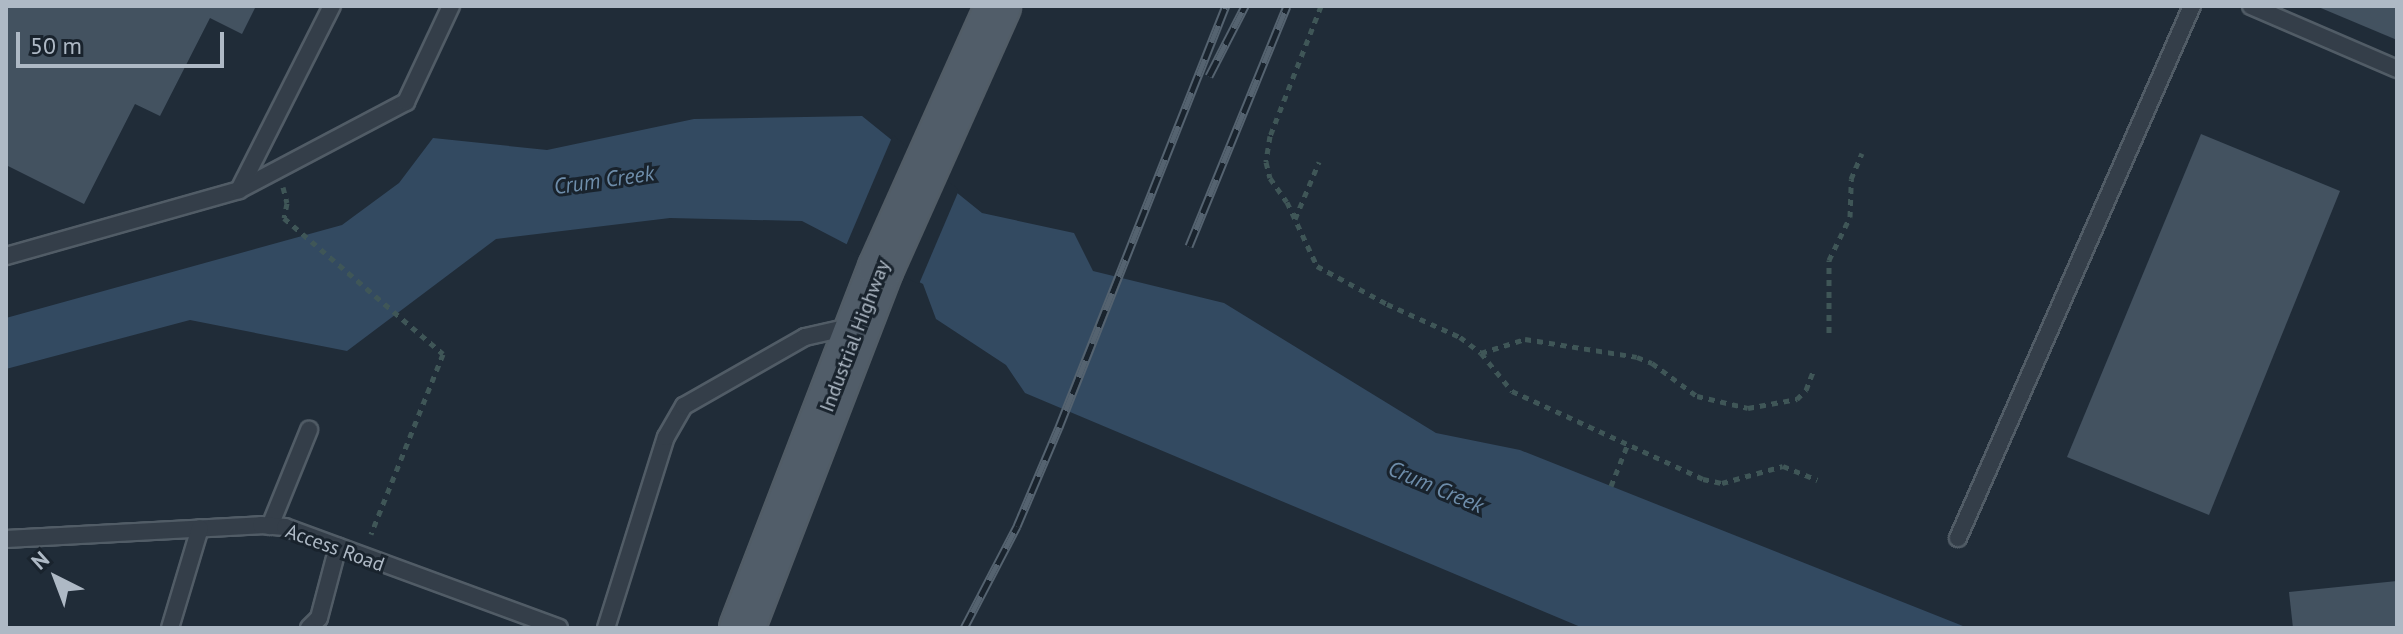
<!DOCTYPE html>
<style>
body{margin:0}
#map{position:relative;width:2403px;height:634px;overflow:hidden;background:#202c38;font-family:"PT Sans",sans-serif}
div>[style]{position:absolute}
.water>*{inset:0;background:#334a61}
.pier>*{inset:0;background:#202c38}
.building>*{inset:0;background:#435260}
.path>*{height:5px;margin-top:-2.5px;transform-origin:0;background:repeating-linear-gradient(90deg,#3f5657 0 6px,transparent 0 12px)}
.roads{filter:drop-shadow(2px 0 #515c66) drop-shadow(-2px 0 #515c66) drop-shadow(0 2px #515c66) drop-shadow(0 -2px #515c66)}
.lane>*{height:16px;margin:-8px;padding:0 8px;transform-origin:8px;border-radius:8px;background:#343e49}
.primary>*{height:44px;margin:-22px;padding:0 22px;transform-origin:22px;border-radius:22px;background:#515d69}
.rail>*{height:9px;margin-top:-4.5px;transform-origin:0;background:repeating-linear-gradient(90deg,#19232d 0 18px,#556370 0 36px);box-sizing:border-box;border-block:2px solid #556370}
span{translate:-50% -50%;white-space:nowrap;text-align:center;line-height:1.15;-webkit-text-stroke:6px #19232d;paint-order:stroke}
.street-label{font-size:20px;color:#aeb9c5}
.water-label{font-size:22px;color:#6e8daa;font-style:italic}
.frame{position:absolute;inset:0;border:8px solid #aeb9c5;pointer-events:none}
.north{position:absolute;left:16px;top:538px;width:80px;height:80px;-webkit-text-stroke:6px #19232d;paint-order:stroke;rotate:318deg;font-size:22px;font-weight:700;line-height:32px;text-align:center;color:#aeb9c5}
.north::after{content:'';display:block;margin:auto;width:28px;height:36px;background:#aeb9c5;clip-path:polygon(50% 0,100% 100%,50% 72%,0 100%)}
.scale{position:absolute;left:16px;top:32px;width:208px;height:36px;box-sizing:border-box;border:4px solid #aeb9c5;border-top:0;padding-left:10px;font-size:24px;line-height:28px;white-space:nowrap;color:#aeb9c5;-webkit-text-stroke:6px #19232d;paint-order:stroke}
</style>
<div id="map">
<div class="water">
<i style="clip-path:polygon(862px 116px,982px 213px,1074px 233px,1093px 271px,1224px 303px,1436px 433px,1520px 450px,1968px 628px,1583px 628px,1025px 393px,1006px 365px,936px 319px,923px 284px,802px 221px,670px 218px,496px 239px,347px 351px,190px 320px,6px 369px,6px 318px,342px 225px,399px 183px,433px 138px,547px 150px,694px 119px)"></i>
</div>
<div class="pier">
<i style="clip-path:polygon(893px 135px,959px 190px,919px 284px,845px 248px)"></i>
</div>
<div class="building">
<i style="clip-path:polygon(6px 6px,256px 6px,242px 34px,210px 18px,160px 116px,135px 104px,84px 204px,6px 165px)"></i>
<i style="clip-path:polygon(2316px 6px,2397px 6px,2397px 40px)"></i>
<i style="clip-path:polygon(2201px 134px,2340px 191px,2209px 515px,2067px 457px)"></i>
<i style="clip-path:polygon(2397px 581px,2397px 628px,2293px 628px,2289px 592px)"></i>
</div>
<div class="path">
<i style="left:1321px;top:6px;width:140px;rotate:111.4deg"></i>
<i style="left:1270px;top:136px;width:26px;rotate:99deg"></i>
<i style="left:1266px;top:162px;width:16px;rotate:76deg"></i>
<i style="left:1270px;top:178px;width:29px;rotate:55deg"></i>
<i style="left:1287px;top:202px;width:71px;rotate:64.9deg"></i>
<i style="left:1317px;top:266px;width:80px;rotate:28.5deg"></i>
<i style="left:1387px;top:304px;width:80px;rotate:24.3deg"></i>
<i style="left:1460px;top:337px;width:26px;rotate:37deg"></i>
<i style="left:1481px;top:353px;width:49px;rotate:50.8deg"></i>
<i style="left:1512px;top:391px;width:210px;rotate:24.7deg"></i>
<i style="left:1703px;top:479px;width:19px;rotate:12deg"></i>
<i style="left:1722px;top:483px;width:63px;rotate:-15.6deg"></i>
<i style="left:1783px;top:466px;width:37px;rotate:22deg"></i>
<i style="left:283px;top:187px;width:16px;rotate:76deg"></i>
<i style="left:287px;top:203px;width:15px;rotate:101deg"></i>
<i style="left:284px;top:218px;width:209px;rotate:40.5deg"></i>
<i style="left:443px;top:354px;width:194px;rotate:111.8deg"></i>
<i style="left:1295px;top:219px;width:62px;rotate:-67.2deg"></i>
<i style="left:1829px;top:333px;width:73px;rotate:-90deg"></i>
<i style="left:1829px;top:260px;width:48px;rotate:-64deg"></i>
<i style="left:1850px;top:217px;width:38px;rotate:-88deg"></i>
<i style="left:1851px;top:179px;width:28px;rotate:-67deg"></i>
<i style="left:1481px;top:353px;width:46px;rotate:-17.7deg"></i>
<i style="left:1525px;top:339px;width:113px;rotate:9.1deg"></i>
<i style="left:1637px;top:357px;width:16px;rotate:22deg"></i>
<i style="left:1652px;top:363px;width:56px;rotate:36.3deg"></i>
<i style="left:1697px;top:396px;width:52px;rotate:13.2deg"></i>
<i style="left:1748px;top:408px;width:50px;rotate:-10.4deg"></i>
<i style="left:1797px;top:399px;width:13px;rotate:-45deg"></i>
<i style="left:1806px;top:390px;width:22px;rotate:-69deg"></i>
<i style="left:1611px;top:486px;width:43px;rotate:-68.2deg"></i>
</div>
<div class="roads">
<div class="lane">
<i style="left:2251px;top:6px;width:159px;rotate:23.3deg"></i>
<i style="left:239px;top:190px;width:189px;rotate:-27.8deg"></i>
<i style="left:406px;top:102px;width:106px;rotate:-64.9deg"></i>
<i style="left:6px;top:256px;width:242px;rotate:-15.8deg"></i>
<i style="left:239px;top:190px;width:206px;rotate:-63.2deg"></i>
<i style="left:270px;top:526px;width:104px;rotate:-67.9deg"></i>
<i style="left:1958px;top:538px;width:581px;rotate:-66.26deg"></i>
<i style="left:6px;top:539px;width:255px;rotate:-3.1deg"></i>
<i style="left:261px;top:525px;width:24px;rotate:5deg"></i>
<i style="left:285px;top:527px;width:292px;rotate:20.2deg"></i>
<i style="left:170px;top:628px;width:104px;rotate:-73.3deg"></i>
<i style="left:309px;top:628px;width:14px;rotate:-45deg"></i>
<i style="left:319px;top:618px;width:74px;rotate:-75.2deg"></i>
<i style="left:606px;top:628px;width:200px;rotate:-72.6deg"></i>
<i style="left:666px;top:437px;width:36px;rotate:-60deg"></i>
<i style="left:684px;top:406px;width:139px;rotate:-29.7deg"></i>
<i style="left:805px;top:337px;width:50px;rotate:-12.7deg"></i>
</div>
<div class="primary">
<i style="left:742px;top:628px;width:386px;rotate:-68.9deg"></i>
<i style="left:881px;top:268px;width:287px;rotate:-65.9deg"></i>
</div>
</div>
<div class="rail">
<i style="left:1209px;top:76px;width:79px;rotate:-62.8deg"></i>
<i style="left:1189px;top:246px;width:259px;rotate:-67.8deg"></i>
<i style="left:964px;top:628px;width:115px;rotate:-62.5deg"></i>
<i style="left:1017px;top:526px;width:108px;rotate:-67deg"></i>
<i style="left:1059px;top:427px;width:453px;rotate:-68.4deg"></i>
</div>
<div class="street-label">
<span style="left:855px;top:336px;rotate:-69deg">Industrial Highway</span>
<span style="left:335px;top:548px;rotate:20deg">Access Road</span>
</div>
<div class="water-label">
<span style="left:604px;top:180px;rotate:-8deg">Crum Creek</span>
<span style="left:1436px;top:487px;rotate:23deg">Crum Creek</span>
</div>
<div class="frame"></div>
<div class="north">N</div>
<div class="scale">50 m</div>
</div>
